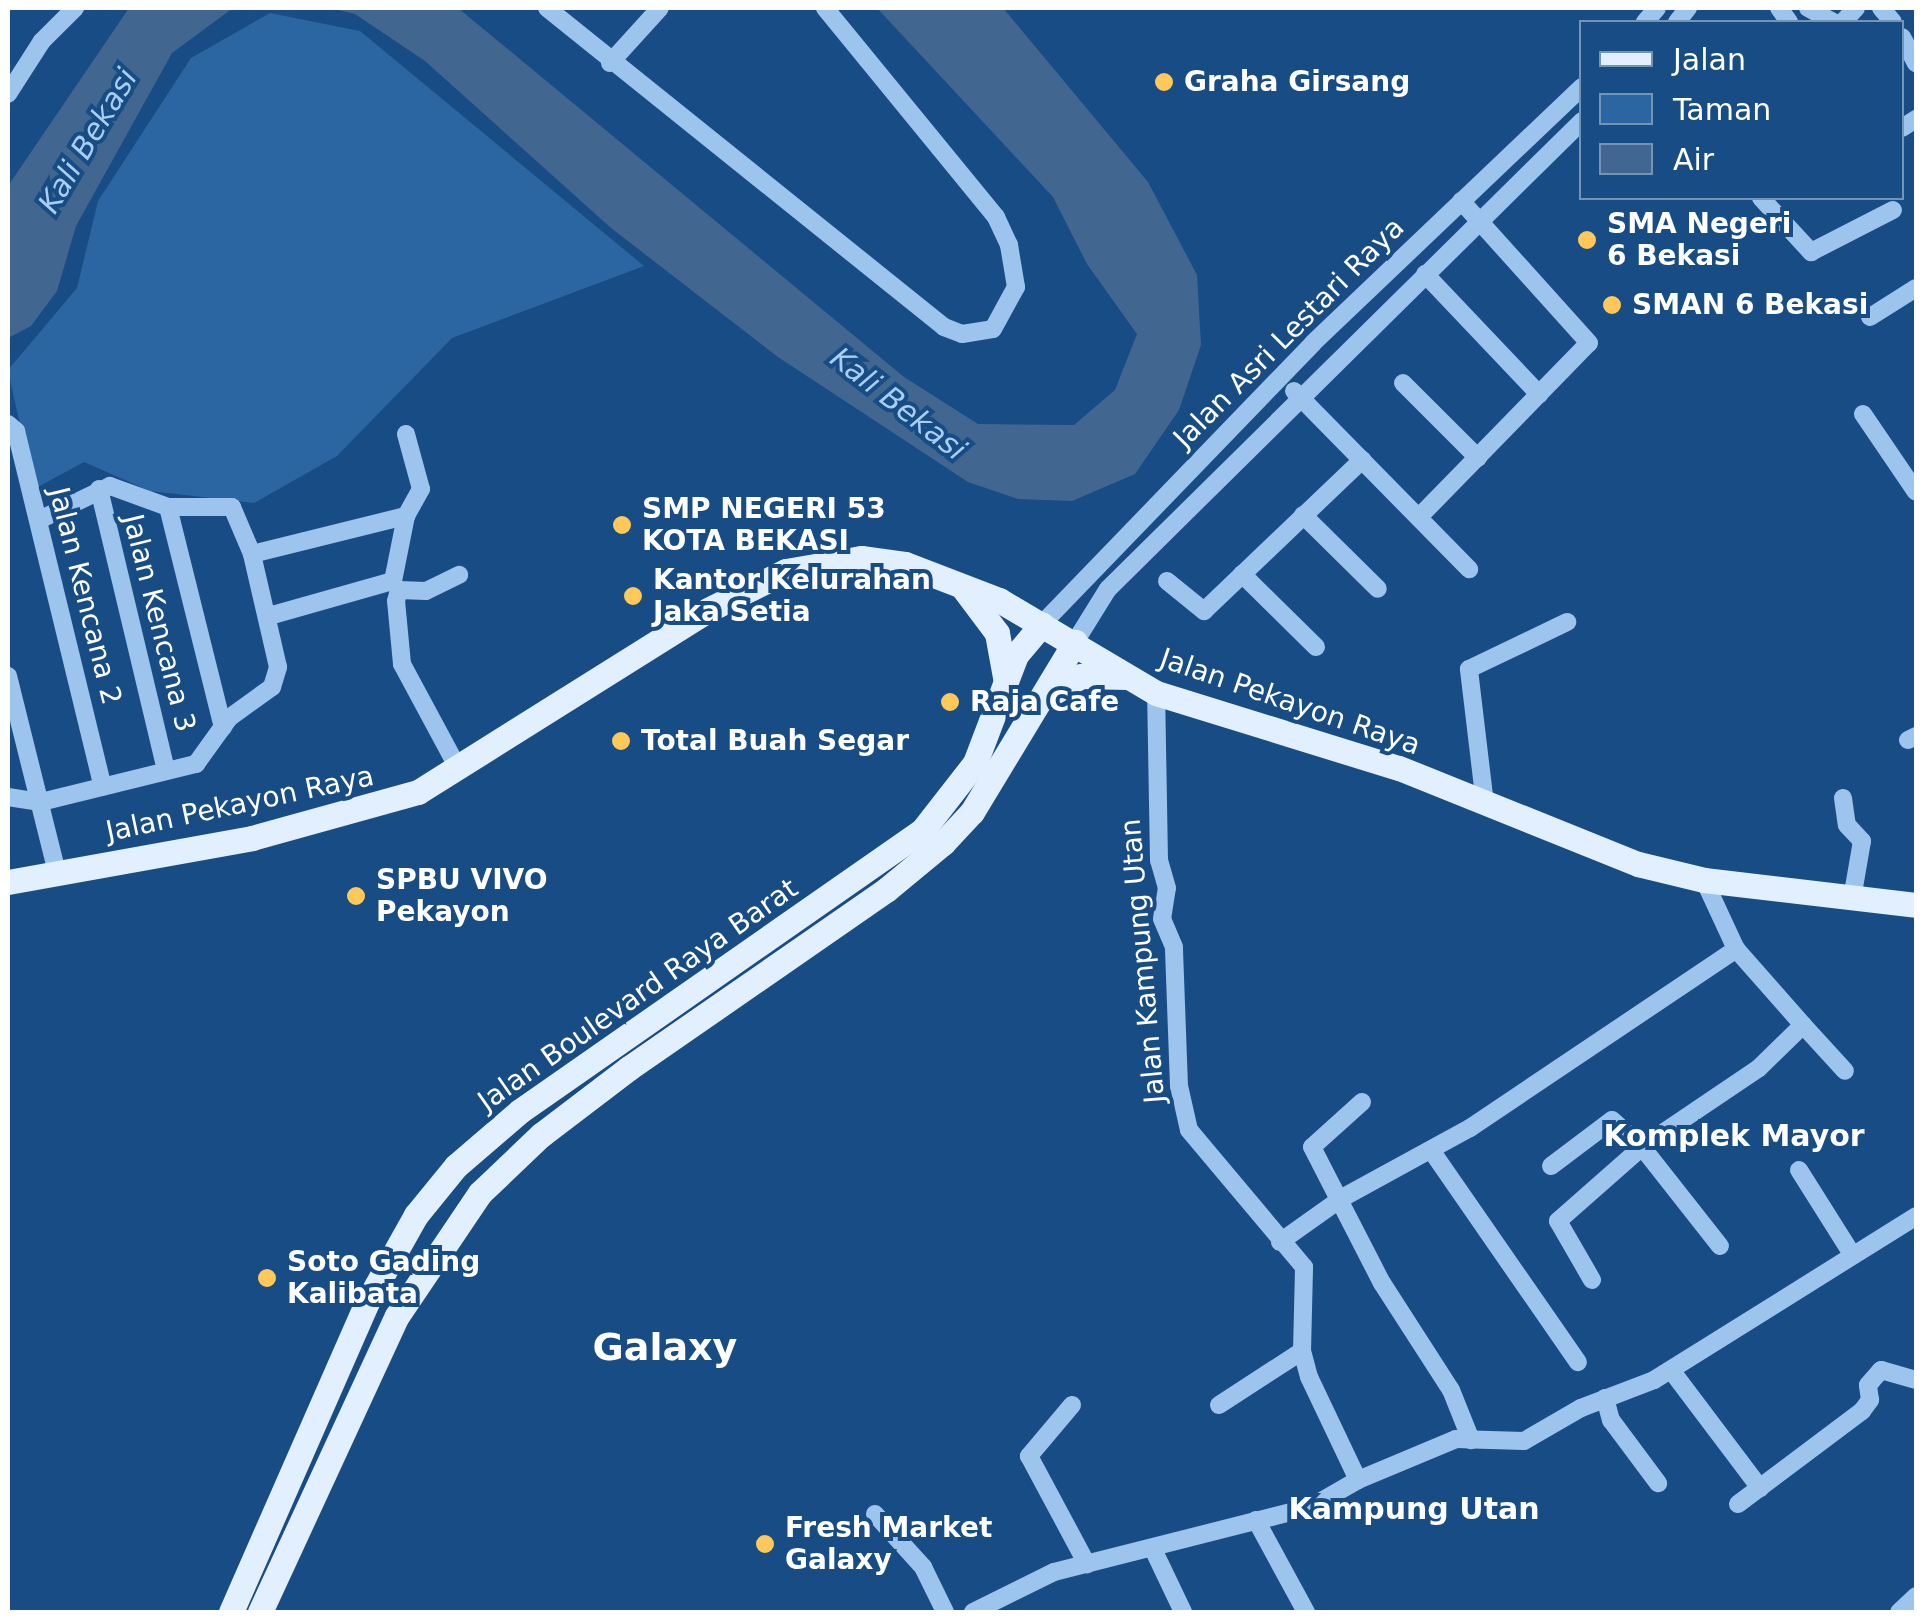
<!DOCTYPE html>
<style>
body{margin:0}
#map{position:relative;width:1924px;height:1620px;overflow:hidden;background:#184c84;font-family:"DejaVu Sans",sans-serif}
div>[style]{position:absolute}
.green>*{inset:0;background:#2b66a3}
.water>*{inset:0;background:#416791}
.minor>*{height:18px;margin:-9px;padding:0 9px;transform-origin:9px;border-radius:9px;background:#9dc4ec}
.major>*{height:25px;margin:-12.5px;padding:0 12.5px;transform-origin:12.5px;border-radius:12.5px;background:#e2efff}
.dots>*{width:28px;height:28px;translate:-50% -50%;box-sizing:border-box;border:5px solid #184c84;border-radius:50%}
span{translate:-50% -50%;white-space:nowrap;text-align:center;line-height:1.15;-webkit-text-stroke:8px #184c84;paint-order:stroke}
.poi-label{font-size:28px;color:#fff;font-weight:700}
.left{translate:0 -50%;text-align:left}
.street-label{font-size:28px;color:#fff}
.water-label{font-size:30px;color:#a9cef4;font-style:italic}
.neighbourhood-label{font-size:30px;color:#fff;font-weight:700}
.district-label{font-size:38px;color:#fff;font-weight:700}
.frame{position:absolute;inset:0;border:10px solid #fff;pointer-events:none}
.legend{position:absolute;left:1579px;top:20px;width:325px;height:180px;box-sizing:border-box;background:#184c84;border:2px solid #7494b5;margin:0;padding:12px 18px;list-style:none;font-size:30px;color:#fff}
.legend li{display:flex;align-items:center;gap:20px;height:50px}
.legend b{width:50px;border:2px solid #7494b5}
</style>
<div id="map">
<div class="green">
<i style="clip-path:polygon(270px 13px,360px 31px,644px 266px,452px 338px,337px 456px,254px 503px,150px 491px,84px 462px,34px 489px,8px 370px,77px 288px,98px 201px,191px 58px)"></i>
</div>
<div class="water">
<i style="clip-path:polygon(129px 8px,233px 8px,172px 53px,76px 226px,57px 291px,31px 326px,8px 338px,8px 186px)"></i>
<i style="clip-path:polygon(330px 8px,458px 8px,904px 377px,978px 424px,1074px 425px,1115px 390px,1137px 334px,1087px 264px,1053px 197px,877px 8px,1003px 8px,1148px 182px,1197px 275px,1201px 345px,1179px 410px,1135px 474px,1072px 501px,1018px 499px,968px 482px,778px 357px,611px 228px,425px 61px,355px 14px)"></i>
</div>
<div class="minor">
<i style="left:547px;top:8px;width:509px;rotate:38.78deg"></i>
<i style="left:944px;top:327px;width:19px;rotate:21deg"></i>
<i style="left:962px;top:334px;width:31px;rotate:-9deg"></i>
<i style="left:993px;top:329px;width:48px;rotate:-61.3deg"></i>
<i style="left:1016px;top:287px;width:43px;rotate:-99.5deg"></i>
<i style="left:1009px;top:245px;width:31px;rotate:-115deg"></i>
<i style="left:996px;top:217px;width:270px;rotate:-129.3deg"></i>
<i style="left:1779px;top:8px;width:17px;rotate:54deg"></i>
<i style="left:1808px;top:8px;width:29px;rotate:29deg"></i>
<i style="left:1881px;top:8px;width:18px;rotate:49deg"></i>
<i style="left:1645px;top:22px;width:18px;rotate:-49deg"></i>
<i style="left:1677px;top:22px;width:18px;rotate:-52deg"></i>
<i style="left:1843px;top:22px;width:19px;rotate:-47deg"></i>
<i style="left:1902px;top:37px;width:30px;rotate:62deg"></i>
<i style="left:610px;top:63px;width:74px;rotate:-47.7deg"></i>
<i style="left:8px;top:94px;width:63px;rotate:-57.3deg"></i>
<i style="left:42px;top:41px;width:47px;rotate:-45deg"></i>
<i style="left:1902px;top:128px;width:17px;rotate:-33deg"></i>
<i style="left:1761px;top:198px;width:74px;rotate:47.2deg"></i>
<i style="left:1811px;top:252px;width:92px;rotate:-27.1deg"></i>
<i style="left:1425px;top:274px;width:166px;rotate:46.5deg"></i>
<i style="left:1870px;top:317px;width:54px;rotate:-32.2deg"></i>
<i style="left:1403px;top:383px;width:106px;rotate:45deg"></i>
<i style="left:1294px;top:391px;width:250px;rotate:45.5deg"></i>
<i style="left:1863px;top:414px;width:94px;rotate:55.8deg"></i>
<i style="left:8px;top:424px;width:11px;rotate:41deg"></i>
<i style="left:16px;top:431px;width:366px;rotate:76.3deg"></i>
<i style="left:99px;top:489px;width:289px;rotate:76.6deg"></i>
<i style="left:168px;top:507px;width:227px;rotate:76deg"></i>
<i style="left:1303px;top:515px;width:105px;rotate:44.6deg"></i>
<i style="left:1419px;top:517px;width:243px;rotate:-45.7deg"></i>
<i style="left:1589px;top:343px;width:191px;rotate:-132deg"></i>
<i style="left:252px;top:554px;width:159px;rotate:-13.9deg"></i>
<i style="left:406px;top:516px;width:31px;rotate:-61deg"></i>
<i style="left:421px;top:489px;width:57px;rotate:-105.3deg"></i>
<i style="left:1242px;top:574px;width:104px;rotate:44.6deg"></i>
<i style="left:1167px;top:581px;width:48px;rotate:39deg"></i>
<i style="left:1204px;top:611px;width:219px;rotate:-43.7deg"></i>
<i style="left:269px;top:616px;width:129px;rotate:-15.8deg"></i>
<i style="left:393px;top:581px;width:66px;rotate:-78.7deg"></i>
<i style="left:1042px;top:624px;width:390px;rotate:-46deg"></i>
<i style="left:1313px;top:343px;width:371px;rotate:-43.6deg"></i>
<i style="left:1075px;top:642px;width:62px;rotate:-58.1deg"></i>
<i style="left:1108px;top:589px;width:666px;rotate:-44.64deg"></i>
<i style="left:8px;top:676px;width:203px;rotate:76deg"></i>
<i style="left:1908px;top:740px;width:9px;rotate:-27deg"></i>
<i style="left:459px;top:770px;width:120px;rotate:-118.3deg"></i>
<i style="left:402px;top:664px;width:63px;rotate:-95.4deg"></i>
<i style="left:396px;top:601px;width:11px;rotate:-75deg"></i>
<i style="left:399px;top:590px;width:27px;rotate:2deg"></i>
<i style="left:426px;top:591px;width:37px;rotate:-26deg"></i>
<i style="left:8px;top:797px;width:33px;rotate:9deg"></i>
<i style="left:41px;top:802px;width:160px;rotate:-13.8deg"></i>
<i style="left:196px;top:764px;width:57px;rotate:-54.3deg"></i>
<i style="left:229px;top:718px;width:53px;rotate:-35.8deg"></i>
<i style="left:272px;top:687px;width:21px;rotate:-73deg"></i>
<i style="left:278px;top:667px;width:116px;rotate:-103deg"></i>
<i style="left:252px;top:554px;width:51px;rotate:-113.1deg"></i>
<i style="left:232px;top:507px;width:64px;rotate:180deg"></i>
<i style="left:168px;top:507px;width:62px;rotate:-160.1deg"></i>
<i style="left:110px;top:486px;width:79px;rotate:154.4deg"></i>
<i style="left:1843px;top:798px;width:27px;rotate:82deg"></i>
<i style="left:1847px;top:825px;width:22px;rotate:47deg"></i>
<i style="left:1862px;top:841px;width:59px;rotate:99.8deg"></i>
<i style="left:1485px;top:804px;width:136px;rotate:-96.8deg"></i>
<i style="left:1469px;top:669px;width:109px;rotate:-25.6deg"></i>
<i style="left:1704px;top:880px;width:76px;rotate:65.1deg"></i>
<i style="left:1736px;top:949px;width:101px;rotate:48.6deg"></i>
<i style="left:1803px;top:1025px;width:62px;rotate:135.7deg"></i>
<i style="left:1759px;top:1068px;width:141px;rotate:146deg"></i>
<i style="left:1642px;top:1147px;width:126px;rotate:51.8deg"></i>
<i style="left:1803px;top:1025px;width:62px;rotate:47.6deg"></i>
<i style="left:1362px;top:1102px;width:67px;rotate:138deg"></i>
<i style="left:1312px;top:1147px;width:153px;rotate:62.8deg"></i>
<i style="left:1382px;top:1283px;width:127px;rotate:57.2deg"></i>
<i style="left:1451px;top:1390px;width:54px;rotate:68.2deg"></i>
<i style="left:1431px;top:1150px;width:258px;rotate:55.3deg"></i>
<i style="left:1551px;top:1166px;width:76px;rotate:-37deg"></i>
<i style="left:1612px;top:1120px;width:40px;rotate:42deg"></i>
<i style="left:1642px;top:1147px;width:112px;rotate:138.6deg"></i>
<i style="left:1558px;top:1221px;width:68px;rotate:60deg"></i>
<i style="left:1799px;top:1170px;width:99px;rotate:57.8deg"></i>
<i style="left:1280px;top:1242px;width:76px;rotate:-35.4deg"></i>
<i style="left:1342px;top:1198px;width:146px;rotate:-28.7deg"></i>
<i style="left:1470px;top:1128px;width:321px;rotate:-33.9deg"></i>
<i style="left:1671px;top:1370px;width:148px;rotate:53deg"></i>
<i style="left:1605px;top:1398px;width:23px;rotate:75deg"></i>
<i style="left:1611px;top:1420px;width:79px;rotate:53.3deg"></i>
<i style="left:1072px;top:1405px;width:67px;rotate:130.1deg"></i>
<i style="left:1029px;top:1456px;width:123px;rotate:61.8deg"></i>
<i style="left:1219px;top:1405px;width:99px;rotate:-33deg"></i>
<i style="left:1358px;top:1480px;width:106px;rotate:-22.7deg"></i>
<i style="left:1456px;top:1439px;width:68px;rotate:1.7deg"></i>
<i style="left:1524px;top:1441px;width:66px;rotate:-30.1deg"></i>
<i style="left:1581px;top:1408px;width:78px;rotate:-21deg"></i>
<i style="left:1654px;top:1380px;width:309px;rotate:-32deg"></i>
<i style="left:1738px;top:1504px;width:155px;rotate:-36.9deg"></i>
<i style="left:1862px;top:1411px;width:14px;rotate:-54deg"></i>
<i style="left:1870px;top:1400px;width:15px;rotate:-98deg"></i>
<i style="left:1868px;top:1385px;width:20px;rotate:-49deg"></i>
<i style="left:1881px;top:1370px;width:36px;rotate:16deg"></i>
<i style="left:875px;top:1514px;width:72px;rotate:47.8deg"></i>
<i style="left:923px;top:1567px;width:50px;rotate:63.9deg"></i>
<i style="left:1256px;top:1520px;width:105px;rotate:61.5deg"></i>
<i style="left:1153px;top:1549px;width:70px;rotate:64.5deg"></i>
<i style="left:973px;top:1612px;width:90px;rotate:-26.3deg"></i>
<i style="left:1054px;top:1572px;width:265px;rotate:-14.2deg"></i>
<i style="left:1311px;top:1507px;width:54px;rotate:-29.9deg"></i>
<i style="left:1358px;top:1480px;width:114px;rotate:-115.4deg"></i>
<i style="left:1309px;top:1377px;width:27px;rotate:-105deg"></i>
<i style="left:1302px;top:1351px;width:84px;rotate:-88.6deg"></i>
<i style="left:1304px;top:1267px;width:179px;rotate:-130deg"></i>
<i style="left:1189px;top:1130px;width:45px;rotate:-102.8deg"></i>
<i style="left:1179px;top:1086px;width:139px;rotate:-92.1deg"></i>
<i style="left:1174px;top:947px;width:30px;rotate:-113deg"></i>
<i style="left:1162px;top:919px;width:31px;rotate:-81deg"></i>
<i style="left:1167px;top:888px;width:29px;rotate:-106deg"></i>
<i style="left:1159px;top:860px;width:167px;rotate:-91deg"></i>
<i style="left:1899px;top:1612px;width:23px;rotate:-43deg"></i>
</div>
<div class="major">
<i style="left:964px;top:589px;width:55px;rotate:53.1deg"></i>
<i style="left:997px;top:633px;width:45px;rotate:79.7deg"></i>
<i style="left:1044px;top:698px;width:43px;rotate:-30.7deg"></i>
<i style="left:1081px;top:676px;width:46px;rotate:1.2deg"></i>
<i style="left:8px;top:882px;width:248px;rotate:-10.2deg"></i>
<i style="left:252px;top:838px;width:172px;rotate:-15.5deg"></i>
<i style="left:418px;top:792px;width:342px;rotate:-32.1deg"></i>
<i style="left:708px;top:610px;width:87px;rotate:-26.6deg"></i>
<i style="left:786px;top:571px;width:76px;rotate:-9.8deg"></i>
<i style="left:861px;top:558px;width:44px;rotate:7.8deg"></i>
<i style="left:905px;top:564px;width:101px;rotate:21deg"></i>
<i style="left:999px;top:600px;width:182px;rotate:30.6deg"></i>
<i style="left:1156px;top:693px;width:254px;rotate:17.2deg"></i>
<i style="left:1399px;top:768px;width:258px;rotate:21.9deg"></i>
<i style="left:1638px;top:864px;width:68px;rotate:13.6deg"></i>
<i style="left:1704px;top:880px;width:213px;rotate:6.7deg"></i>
<i style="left:231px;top:1612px;width:336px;rotate:-66.3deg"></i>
<i style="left:366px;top:1304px;width:102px;rotate:-60.7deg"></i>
<i style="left:416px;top:1215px;width:63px;rotate:-50.8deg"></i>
<i style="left:456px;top:1166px;width:84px;rotate:-40.7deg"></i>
<i style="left:520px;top:1111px;width:490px;rotate:-34.9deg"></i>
<i style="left:922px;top:831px;width:86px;rotate:-52.1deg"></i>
<i style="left:975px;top:763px;width:116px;rotate:-69.2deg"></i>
<i style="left:1016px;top:655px;width:40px;rotate:-50deg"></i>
<i style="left:260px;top:1612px;width:326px;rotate:-65.2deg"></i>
<i style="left:397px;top:1316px;width:148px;rotate:-56deg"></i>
<i style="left:480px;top:1193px;width:84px;rotate:-43.6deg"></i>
<i style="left:541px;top:1135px;width:111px;rotate:-37.3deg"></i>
<i style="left:629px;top:1068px;width:313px;rotate:-34.7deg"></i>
<i style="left:886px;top:890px;width:74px;rotate:-39.5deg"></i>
<i style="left:943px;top:843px;width:42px;rotate:-46.9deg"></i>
<i style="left:972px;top:812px;width:199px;rotate:-58.8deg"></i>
</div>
<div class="dots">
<i style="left:1164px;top:82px;background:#ffc858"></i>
<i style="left:1587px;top:240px;background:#ffc858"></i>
<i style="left:1612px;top:305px;background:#ffc858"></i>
<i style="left:622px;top:525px;background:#ffc858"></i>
<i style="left:633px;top:596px;background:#ffc858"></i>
<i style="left:950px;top:702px;background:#ffc858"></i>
<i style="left:621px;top:741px;background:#ffc858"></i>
<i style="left:356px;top:896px;background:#ffc858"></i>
<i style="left:267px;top:1278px;background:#ffc858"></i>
<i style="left:765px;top:1544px;background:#ffc858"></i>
</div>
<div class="poi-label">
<span class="left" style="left:1184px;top:82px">Graha Girsang</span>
<span class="left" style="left:1607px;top:240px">SMA Negeri<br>6 Bekasi</span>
<span class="left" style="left:1632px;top:305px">SMAN 6 Bekasi</span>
<span class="left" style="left:642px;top:525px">SMP NEGERI 53<br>KOTA BEKASI</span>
<span class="left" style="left:653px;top:596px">Kantor Kelurahan<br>Jaka Setia</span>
<span class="left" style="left:970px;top:702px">Raja Cafe</span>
<span class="left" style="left:641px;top:741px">Total Buah Segar</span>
<span class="left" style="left:376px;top:896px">SPBU VIVO<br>Pekayon</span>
<span class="left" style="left:287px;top:1278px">Soto Gading<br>Kalibata</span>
<span class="left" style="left:785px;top:1544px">Fresh Market<br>Galaxy</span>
</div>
<div class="street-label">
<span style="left:1289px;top:333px;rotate:-45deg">Jalan Asri Lestari Raya</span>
<span style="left:85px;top:596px;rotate:76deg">Jalan Kencana 2</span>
<span style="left:159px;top:623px;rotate:76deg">Jalan Kencana 3</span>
<span style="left:1290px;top:702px;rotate:19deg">Jalan Pekayon Raya</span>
<span style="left:240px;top:804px;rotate:-12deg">Jalan Pekayon Raya</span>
<span style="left:1143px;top:961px;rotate:-95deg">Jalan Kampung Utan</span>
<span style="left:638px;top:995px;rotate:-35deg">Jalan Boulevard Raya Barat</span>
</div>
<div class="water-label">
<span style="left:88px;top:141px;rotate:-59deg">Kali Bekasi</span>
<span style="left:898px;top:404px;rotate:38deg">Kali Bekasi</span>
</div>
<div class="neighbourhood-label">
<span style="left:1734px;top:1136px">Komplek Mayor</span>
<span style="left:1414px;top:1509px">Kampung Utan</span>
</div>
<div class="district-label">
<span style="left:665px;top:1348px">Galaxy</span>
</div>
<div class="frame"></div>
<ul class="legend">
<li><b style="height:12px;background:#e2efff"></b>Jalan</li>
<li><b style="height:28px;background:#2b66a3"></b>Taman</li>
<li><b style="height:28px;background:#416791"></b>Air</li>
</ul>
</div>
